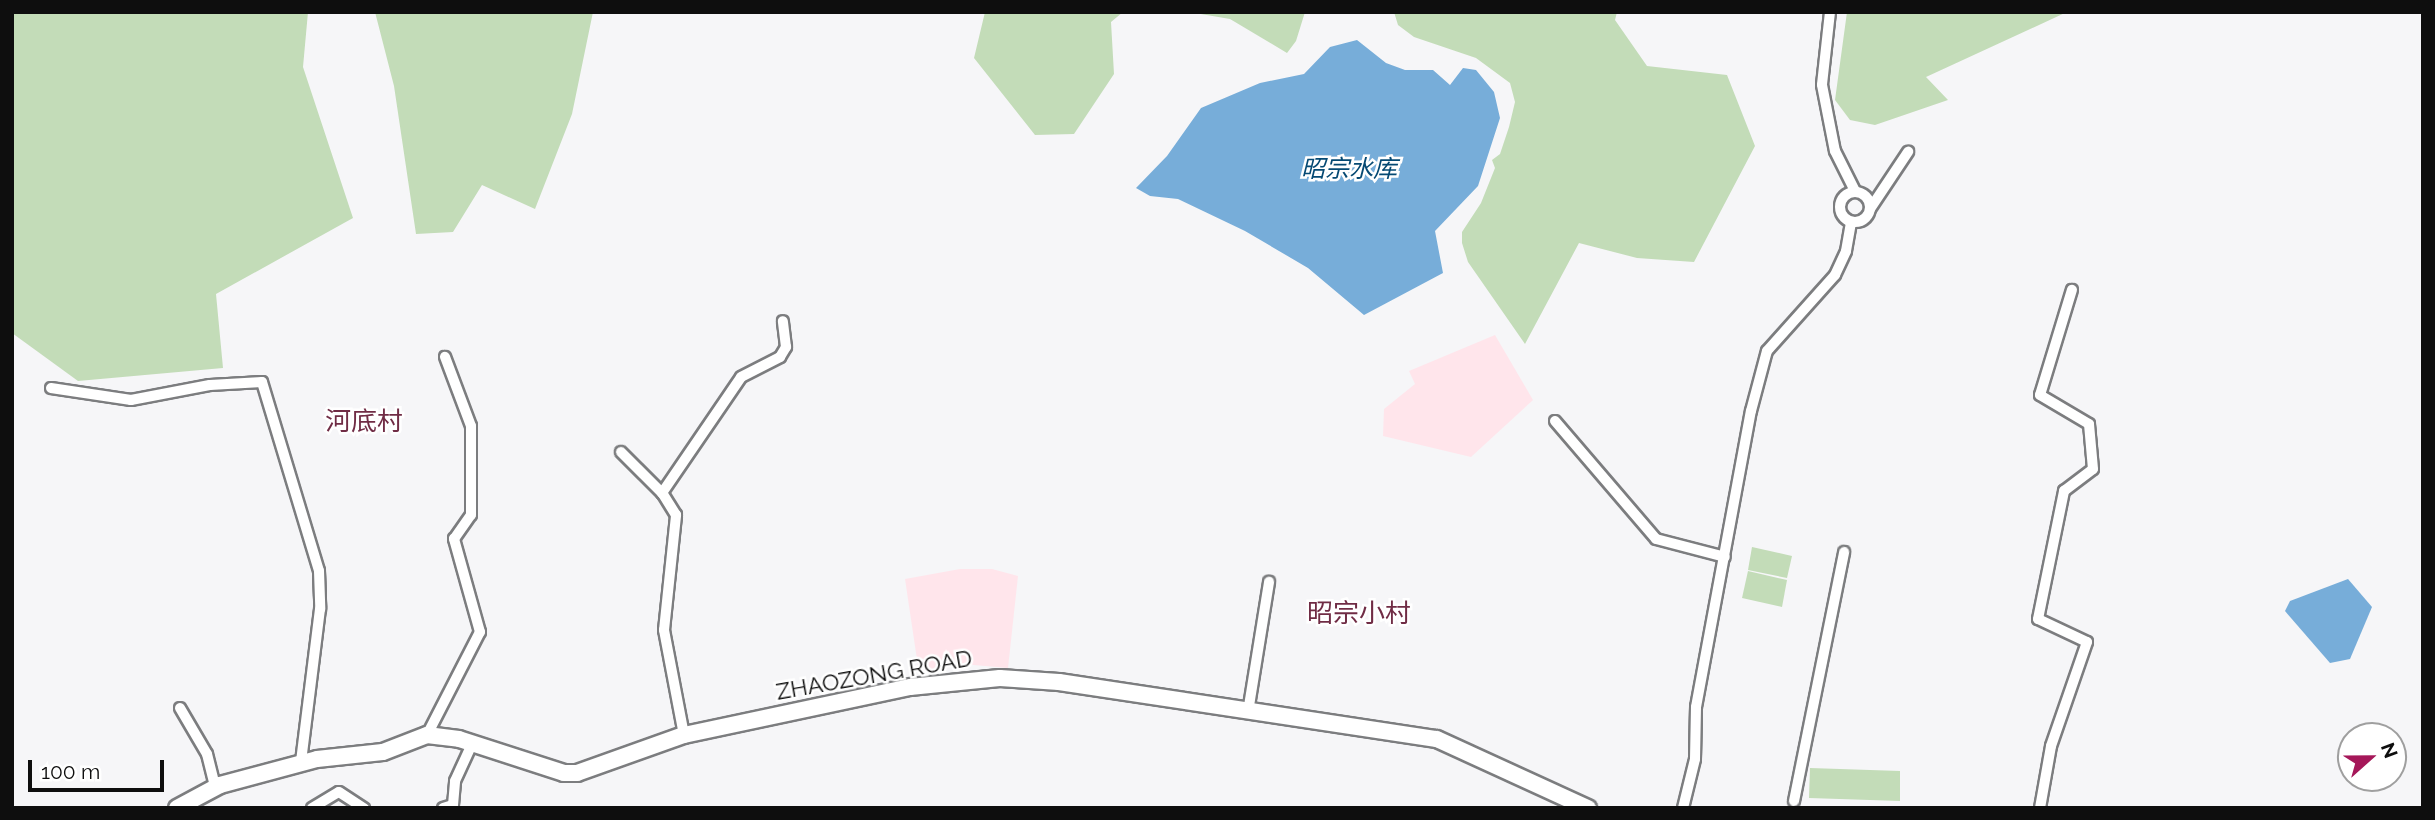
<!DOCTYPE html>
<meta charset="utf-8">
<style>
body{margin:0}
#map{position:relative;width:2435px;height:820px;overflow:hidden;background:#f6f6f8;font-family:Raleway,"Noto Sans SC",sans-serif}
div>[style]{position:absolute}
.industrial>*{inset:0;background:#ffe5eb}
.green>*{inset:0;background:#c3dcb8}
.water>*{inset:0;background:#77add9}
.roads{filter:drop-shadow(2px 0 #7c7d7f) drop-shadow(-2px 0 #7c7d7f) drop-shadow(0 2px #7c7d7f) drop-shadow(0 -2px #7c7d7f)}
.street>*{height:10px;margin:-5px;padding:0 5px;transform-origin:5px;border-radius:5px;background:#fff}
.street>.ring{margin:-5px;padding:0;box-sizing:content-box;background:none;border:10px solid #fff;border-radius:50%}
.secondary>*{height:16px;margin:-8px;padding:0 8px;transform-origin:8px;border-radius:8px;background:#fff}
span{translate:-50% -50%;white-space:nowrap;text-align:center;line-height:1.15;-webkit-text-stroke:5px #fff;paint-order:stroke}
.street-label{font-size:23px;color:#0e0e0e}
.water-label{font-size:24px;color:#054973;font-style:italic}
.quarter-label{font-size:26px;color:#702c45}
.frame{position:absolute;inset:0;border:14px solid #0e0e0e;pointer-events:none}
.north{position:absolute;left:2337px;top:722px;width:70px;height:70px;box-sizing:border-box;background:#fff;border:2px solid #9f9f9f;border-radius:50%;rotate:69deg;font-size:19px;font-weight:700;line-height:28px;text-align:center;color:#0e0e0e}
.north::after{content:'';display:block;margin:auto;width:24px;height:32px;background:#a51759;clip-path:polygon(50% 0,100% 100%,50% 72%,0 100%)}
.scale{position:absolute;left:28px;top:760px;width:136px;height:32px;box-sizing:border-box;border:4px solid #0e0e0e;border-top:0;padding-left:9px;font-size:21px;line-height:24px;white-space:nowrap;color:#0e0e0e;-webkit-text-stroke:5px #fff;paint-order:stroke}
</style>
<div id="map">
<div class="industrial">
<i style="clip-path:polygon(1495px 335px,1533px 400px,1471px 457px,1383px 436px,1384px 409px,1415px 384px,1409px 371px)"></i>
<i style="clip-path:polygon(960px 569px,992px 569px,1018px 576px,1008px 668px,962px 664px,919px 673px,905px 579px)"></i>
</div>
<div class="green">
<i style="clip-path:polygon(12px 12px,308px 12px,303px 67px,353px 218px,216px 294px,223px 368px,78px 381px,12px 333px)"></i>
<i style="clip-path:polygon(375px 12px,593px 12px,572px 114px,535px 209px,482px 185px,453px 232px,416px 234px,394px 86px)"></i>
<i style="clip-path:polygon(985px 12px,1123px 12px,1111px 22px,1114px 74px,1074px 134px,1035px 135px,974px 58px)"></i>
<i style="clip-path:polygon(1189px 12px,1305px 12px,1296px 41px,1287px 53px,1230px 19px)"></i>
<i style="clip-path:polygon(1394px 12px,1617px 12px,1615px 20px,1647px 66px,1727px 75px,1755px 146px,1694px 262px,1637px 258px,1579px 243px,1525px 344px,1468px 262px,1462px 243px,1462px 232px,1481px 203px,1495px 168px,1492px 160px,1500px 154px,1509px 127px,1515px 102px,1510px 83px,1476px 58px,1414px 37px,1398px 25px)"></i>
<i style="clip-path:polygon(1847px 12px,2067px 12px,1926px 77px,1948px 100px,1875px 125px,1850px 120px,1835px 100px)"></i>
<i style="clip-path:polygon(1752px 547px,1792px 556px,1787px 578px,1748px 570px)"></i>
<i style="clip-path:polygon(1748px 571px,1787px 580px,1782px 607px,1742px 598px)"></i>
<i style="clip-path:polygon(1810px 768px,1900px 771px,1900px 801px,1809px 798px)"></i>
</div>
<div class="water">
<i style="clip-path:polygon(1357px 40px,1386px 63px,1405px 70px,1433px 70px,1450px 85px,1463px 68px,1476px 70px,1494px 92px,1500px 118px,1478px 186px,1435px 231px,1443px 273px,1364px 315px,1308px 268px,1245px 231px,1178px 199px,1150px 196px,1136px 188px,1167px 156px,1201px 108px,1260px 83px,1304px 74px,1330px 47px)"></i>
<i style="clip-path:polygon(2348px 579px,2372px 607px,2350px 659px,2330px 663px,2285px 611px,2290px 601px)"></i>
</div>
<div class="roads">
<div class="street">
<i style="left:1830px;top:12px;width:73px;rotate:96.3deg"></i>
<i style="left:1822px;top:85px;width:67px;rotate:78.9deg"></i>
<i style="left:1835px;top:151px;width:45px;rotate:63.4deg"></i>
<i class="ring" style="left:1840px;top:192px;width:20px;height:20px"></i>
<i style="left:1870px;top:209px;width:69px;rotate:-56.3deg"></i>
<i style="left:51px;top:388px;width:81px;rotate:8.5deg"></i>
<i style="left:131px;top:400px;width:80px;rotate:-10.8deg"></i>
<i style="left:210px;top:385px;width:52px;rotate:-3.3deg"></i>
<i style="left:262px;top:382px;width:197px;rotate:73.2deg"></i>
<i style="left:319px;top:571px;width:38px;rotate:88deg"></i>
<i style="left:320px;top:609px;width:154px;rotate:97.1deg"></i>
<i style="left:1555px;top:421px;width:155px;rotate:49.4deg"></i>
<i style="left:1656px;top:539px;width:71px;rotate:14.6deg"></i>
<i style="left:621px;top:452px;width:58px;rotate:45deg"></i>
<i style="left:180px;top:708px;width:53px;rotate:59.6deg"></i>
<i style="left:207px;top:754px;width:34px;rotate:76deg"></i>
<i style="left:1248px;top:712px;width:132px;rotate:-80.8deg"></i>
<i style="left:427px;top:735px;width:116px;rotate:-62.8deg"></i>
<i style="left:480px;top:632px;width:97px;rotate:-105.6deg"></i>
<i style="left:454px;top:539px;width:29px;rotate:-55deg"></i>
<i style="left:471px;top:515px;width:89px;rotate:-90deg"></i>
<i style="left:471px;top:426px;width:74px;rotate:-110.6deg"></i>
<i style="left:684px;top:735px;width:107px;rotate:-100.8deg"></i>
<i style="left:664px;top:630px;width:116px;rotate:-84deg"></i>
<i style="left:676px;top:515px;width:26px;rotate:-122deg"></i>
<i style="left:662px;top:493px;width:140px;rotate:-55.7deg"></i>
<i style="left:741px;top:377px;width:44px;rotate:-27.1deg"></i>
<i style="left:780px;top:357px;width:12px;rotate:-59deg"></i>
<i style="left:786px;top:347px;width:26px;rotate:-97deg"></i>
<i style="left:1794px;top:801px;width:254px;rotate:-78.6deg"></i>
<i style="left:312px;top:808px;width:31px;rotate:-31deg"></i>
<i style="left:339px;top:792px;width:30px;rotate:33deg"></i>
<i style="left:443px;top:808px;width:10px;rotate:-17deg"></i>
<i style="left:453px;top:805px;width:24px;rotate:-85deg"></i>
<i style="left:455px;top:781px;width:41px;rotate:-65.3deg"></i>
<i style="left:1683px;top:808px;width:50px;rotate:-76.2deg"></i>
<i style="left:1695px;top:759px;width:52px;rotate:-88.9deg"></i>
<i style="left:1696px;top:707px;width:301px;rotate:-79.5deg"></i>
<i style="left:1751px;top:411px;width:62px;rotate:-75.1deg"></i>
<i style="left:1767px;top:351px;width:102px;rotate:-48.2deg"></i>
<i style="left:1835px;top:275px;width:26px;rotate:-65deg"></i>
<i style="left:1846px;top:251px;width:29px;rotate:-80deg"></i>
<i style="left:2040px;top:808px;width:63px;rotate:-79.9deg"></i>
<i style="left:2051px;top:746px;width:110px;rotate:-70.9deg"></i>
<i style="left:2087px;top:642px;width:54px;rotate:-154.9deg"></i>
<i style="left:2038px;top:619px;width:131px;rotate:-78.5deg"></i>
<i style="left:2064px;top:491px;width:36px;rotate:-37deg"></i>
<i style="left:2093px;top:469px;width:45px;rotate:-95.1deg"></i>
<i style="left:2089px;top:424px;width:57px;rotate:-149.4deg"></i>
<i style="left:2040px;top:395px;width:110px;rotate:-73.1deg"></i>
</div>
<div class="secondary">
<i style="left:177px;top:808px;width:49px;rotate:-28.1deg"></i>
<i style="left:220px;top:785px;width:100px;rotate:-15deg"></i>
<i style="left:317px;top:759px;width:66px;rotate:-6.1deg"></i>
<i style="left:383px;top:752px;width:47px;rotate:-21.1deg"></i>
<i style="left:427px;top:735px;width:32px;rotate:7deg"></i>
<i style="left:459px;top:739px;width:110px;rotate:17.9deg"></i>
<i style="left:564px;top:773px;width:13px"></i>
<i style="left:577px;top:773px;width:114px;rotate:-19.6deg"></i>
<i style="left:684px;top:735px;width:231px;rotate:-12deg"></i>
<i style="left:910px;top:687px;width:90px;rotate:-5.7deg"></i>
<i style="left:1000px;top:678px;width:59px;rotate:3.9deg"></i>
<i style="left:1059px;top:682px;width:382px;rotate:8.6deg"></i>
<i style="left:1437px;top:739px;width:166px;rotate:24.6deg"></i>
</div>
</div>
<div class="street-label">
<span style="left:874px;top:675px;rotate:-10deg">ZHAOZONG ROAD</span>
</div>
<div class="water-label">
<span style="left:1349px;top:169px">昭宗水库</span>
</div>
<div class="quarter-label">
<span style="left:364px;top:422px">河底村</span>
<span style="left:1359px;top:614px">昭宗小村</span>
</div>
<div class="frame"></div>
<div class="north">N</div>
<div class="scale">100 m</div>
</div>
